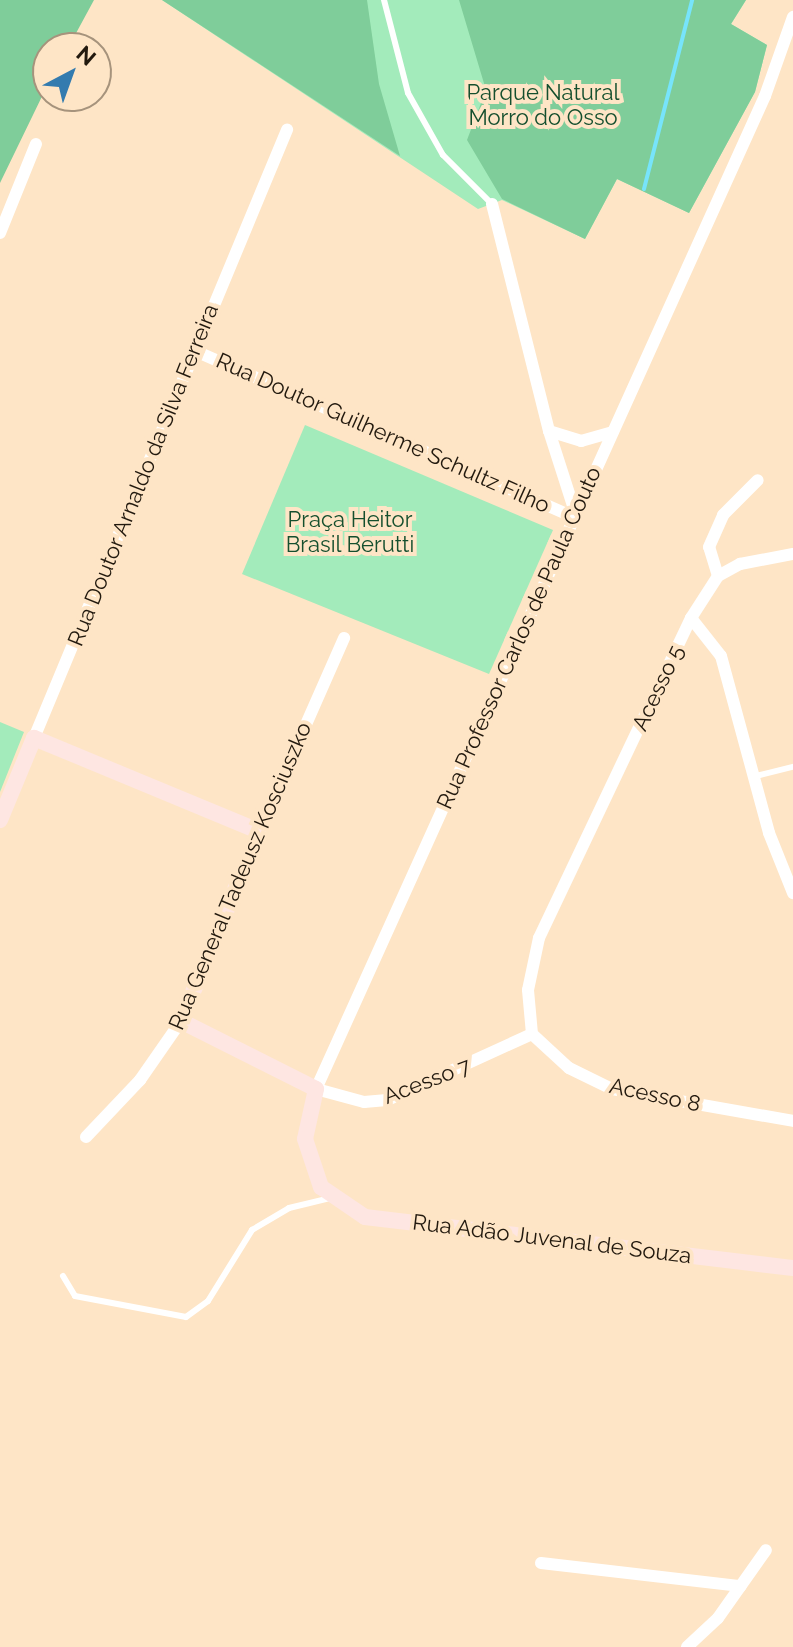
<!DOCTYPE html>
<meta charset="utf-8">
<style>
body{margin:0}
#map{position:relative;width:793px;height:1647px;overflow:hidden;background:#fee5c6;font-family:Raleway,sans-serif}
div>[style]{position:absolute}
.green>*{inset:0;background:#a3ebbb}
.forest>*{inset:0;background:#7fcd9a}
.stream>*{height:4px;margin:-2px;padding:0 2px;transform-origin:2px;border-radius:2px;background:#77e4fb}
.lane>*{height:6px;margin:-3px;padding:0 3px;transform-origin:3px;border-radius:3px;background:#fff}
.street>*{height:12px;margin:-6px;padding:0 6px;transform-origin:6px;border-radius:6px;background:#fff}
.secondary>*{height:16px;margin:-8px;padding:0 8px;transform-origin:8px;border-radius:8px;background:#fee6e2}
span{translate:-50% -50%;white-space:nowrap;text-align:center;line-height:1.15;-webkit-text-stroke:8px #fee5c6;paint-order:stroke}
.park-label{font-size:22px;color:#154f2e}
.street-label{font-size:22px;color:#22190e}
.north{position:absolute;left:32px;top:32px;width:80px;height:80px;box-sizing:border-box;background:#fee5c6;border:2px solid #a6937c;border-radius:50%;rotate:41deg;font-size:22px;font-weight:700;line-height:32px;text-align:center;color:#22190e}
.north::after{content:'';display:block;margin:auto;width:28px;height:36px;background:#337baf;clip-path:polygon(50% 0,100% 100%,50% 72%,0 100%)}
</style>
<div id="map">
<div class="green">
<i style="clip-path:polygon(162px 0,746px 0,731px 24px,767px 45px,755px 92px,689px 213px,617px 179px,585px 239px,502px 200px,478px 209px)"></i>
<i style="clip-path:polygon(305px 425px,553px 530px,489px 674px,242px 574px)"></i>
<i style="clip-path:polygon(0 722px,24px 732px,0 792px)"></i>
</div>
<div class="forest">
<i style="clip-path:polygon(0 0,94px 0,68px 48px,48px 48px,48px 84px,0 183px)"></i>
<i style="clip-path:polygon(162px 0,367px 0,379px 84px,400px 156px)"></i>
<i style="clip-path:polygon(746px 0,731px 24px,767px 45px,755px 92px,689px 213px,617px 179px,585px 239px,502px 199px,467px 140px,486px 90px,459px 0)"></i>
</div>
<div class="stream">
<i style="left:644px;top:189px;width:195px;rotate:-75.7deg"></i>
</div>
<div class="lane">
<i style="left:384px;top:0;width:96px;rotate:75.5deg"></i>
<i style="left:408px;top:93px;width:71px;rotate:60.6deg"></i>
<i style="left:443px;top:155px;width:69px;rotate:45deg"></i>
<i style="left:756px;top:776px;width:38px;rotate:-14deg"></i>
<i style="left:63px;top:1276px;width:23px;rotate:59deg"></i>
<i style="left:75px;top:1296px;width:113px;rotate:10.7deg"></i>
<i style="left:186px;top:1317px;width:27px;rotate:-36deg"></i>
<i style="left:208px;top:1301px;width:84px;rotate:-58.2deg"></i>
<i style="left:252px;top:1230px;width:43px;rotate:-30.7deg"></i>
<i style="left:289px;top:1208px;width:42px;rotate:-13.7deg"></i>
</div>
<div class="street">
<i style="left:492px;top:204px;width:234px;rotate:75.9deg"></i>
<i style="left:549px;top:431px;width:85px;rotate:72.2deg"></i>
<i style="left:0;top:233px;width:96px;rotate:-68deg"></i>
<i style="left:193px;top:350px;width:415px;rotate:23.7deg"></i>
<i style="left:549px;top:431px;width:34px;rotate:17deg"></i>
<i style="left:581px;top:441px;width:33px;rotate:-16deg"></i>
<i style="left:718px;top:576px;width:30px;rotate:-107deg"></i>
<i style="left:709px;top:547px;width:35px;rotate:-66deg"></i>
<i style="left:723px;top:515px;width:49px;rotate:-45deg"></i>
<i style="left:691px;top:618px;width:50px;rotate:-57.3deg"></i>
<i style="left:718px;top:576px;width:25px;rotate:-29deg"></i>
<i style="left:740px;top:564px;width:54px;rotate:-10.7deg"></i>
<i style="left:34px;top:738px;width:659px;rotate:-67.41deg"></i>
<i style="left:259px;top:831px;width:211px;rotate:-66.2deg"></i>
<i style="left:532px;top:1034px;width:159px;rotate:155.5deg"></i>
<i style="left:387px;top:1100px;width:23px;rotate:175deg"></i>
<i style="left:364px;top:1102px;width:50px;rotate:-164.8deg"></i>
<i style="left:316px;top:1089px;width:1090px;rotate:-65.67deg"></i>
<i style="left:765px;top:96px;width:84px;rotate:-70.5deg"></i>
<i style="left:532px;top:1034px;width:44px;rotate:-95.2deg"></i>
<i style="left:528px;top:990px;width:53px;rotate:-78.1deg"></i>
<i style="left:539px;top:938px;width:354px;rotate:-64.6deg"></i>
<i style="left:691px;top:618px;width:48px;rotate:51.7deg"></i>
<i style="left:721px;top:656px;width:183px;rotate:74.8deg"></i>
<i style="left:769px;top:833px;width:65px;rotate:68.2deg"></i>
<i style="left:532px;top:1034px;width:50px;rotate:42.6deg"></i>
<i style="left:569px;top:1068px;width:48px;rotate:26deg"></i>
<i style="left:612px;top:1089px;width:184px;rotate:10deg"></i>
<i style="left:86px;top:1137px;width:79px;rotate:-46.5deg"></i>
<i style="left:140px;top:1080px;width:72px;rotate:-55.2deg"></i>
<i style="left:541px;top:1563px;width:201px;rotate:6.6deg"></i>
<i style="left:687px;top:1647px;width:42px;rotate:-43.1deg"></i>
<i style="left:718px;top:1618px;width:83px;rotate:-54.8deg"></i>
</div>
<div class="secondary">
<i style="left:0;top:820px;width:89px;rotate:-67.5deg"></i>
<i style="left:34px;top:738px;width:243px;rotate:22.5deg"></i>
<i style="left:259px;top:831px;width:205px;rotate:112.3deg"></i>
<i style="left:181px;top:1021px;width:151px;rotate:26.7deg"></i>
<i style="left:316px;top:1089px;width:51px;rotate:102.4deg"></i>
<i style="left:305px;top:1139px;width:51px;rotate:71.6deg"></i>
<i style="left:321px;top:1187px;width:53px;rotate:34.3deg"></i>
<i style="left:365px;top:1217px;width:431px;rotate:6.8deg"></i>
</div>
<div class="park-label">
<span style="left:543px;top:105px">Parque Natural<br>Morro do Osso</span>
<span style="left:350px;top:532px">Praça Heitor<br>Brasil Berutti</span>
</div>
<div class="street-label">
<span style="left:383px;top:433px;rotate:24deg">Rua Doutor Guilherme Schultz Filho</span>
<span style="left:143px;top:475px;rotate:-68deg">Rua Doutor Arnaldo da Silva Ferreira</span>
<span style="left:519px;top:638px;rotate:-66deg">Rua Professor Carlos de Paula Couto</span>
<span style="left:658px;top:688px;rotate:-65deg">Acesso 5</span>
<span style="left:240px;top:876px;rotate:-67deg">Rua General Tadeusz Kosciuszko</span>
<span style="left:427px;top:1081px;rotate:-21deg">Acesso 7</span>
<span style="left:655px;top:1095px;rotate:12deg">Acesso 8</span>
<span style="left:552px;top:1239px;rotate:7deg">Rua Adão Juvenal de Souza</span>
</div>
<div class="north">N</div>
</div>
